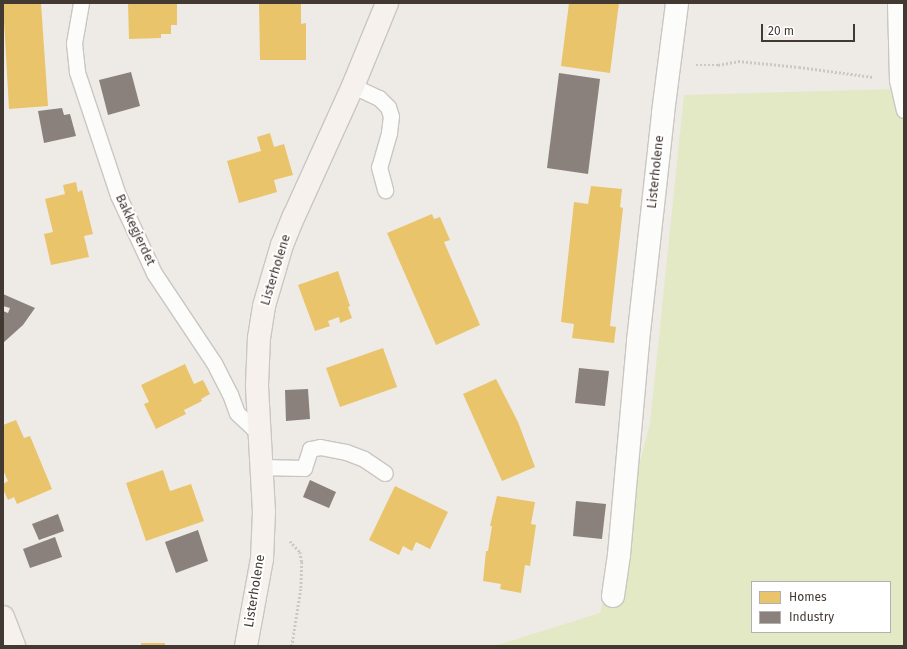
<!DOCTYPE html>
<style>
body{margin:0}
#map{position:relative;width:907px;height:649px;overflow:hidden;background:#eeeae6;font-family:"Fira Sans",sans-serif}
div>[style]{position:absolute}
.green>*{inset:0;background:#e3e9c4}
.homes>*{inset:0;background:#e9c46a}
.industry>*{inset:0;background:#8a817c}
.path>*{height:2.5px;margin-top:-1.25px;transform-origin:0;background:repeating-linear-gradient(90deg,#ccc9c5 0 2px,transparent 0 4px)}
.roads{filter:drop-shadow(1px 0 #cac6c2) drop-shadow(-1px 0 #cac6c2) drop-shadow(0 1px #cac6c2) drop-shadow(0 -1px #cac6c2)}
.lane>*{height:15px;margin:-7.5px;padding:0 7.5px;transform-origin:7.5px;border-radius:7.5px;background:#fcfcfb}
.street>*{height:22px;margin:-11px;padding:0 11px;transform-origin:11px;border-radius:11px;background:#fcfcfb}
.secondary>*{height:22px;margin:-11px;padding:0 11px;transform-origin:11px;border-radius:11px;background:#f6f1ec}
span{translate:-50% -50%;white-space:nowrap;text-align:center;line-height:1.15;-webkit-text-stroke:4px #fff;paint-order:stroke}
.street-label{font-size:13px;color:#433933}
.frame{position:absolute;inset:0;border:4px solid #433933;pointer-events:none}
.legend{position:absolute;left:751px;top:581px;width:140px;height:52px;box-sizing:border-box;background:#fff;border:1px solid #b4b0ad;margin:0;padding:5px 7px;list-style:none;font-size:12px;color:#433933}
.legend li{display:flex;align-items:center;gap:8px;height:20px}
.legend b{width:20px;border:1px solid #b4b0ad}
.scale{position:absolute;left:761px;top:24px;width:94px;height:18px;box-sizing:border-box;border:2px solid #433933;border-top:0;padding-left:5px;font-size:12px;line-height:14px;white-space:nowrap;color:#433933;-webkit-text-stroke:3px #fff;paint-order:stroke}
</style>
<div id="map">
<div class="green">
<i style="clip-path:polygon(evenodd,897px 89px,904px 94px,904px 646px,494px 646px,600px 613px,650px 424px,684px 95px,897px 89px,752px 582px,890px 582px,890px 632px,752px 632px,752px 582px)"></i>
</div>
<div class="homes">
<i style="clip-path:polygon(3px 3px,41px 3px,48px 106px,9px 109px)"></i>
<i style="clip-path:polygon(128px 3px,177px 3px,177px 25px,171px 25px,171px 34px,161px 34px,161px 38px,129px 39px)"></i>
<i style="clip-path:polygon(259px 3px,301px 3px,301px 24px,306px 23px,306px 60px,260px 60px)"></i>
<i style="clip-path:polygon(569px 3px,619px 3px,610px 73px,561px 66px)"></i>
<i style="clip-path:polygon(270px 133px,274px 147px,284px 144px,293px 175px,274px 180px,277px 192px,239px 203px,227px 161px,261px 151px,257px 137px)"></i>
<i style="clip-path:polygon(76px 182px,78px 192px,82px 190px,93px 234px,84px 236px,89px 257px,51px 265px,44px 234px,53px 232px,45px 199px,65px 194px,63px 185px)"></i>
<i style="clip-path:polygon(591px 186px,622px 189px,620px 207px,623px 208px,610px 326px,616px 327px,614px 343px,572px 338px,574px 324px,561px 322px,574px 202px,588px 204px)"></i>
<i style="clip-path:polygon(432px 214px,434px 219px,440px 217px,450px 240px,444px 242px,480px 325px,436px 345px,387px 233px)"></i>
<i style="clip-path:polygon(338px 271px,350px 306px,348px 307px,352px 318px,340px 323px,339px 317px,328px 321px,330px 326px,315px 331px,298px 285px)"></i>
<i style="clip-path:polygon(383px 348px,397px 387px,340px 407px,326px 368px)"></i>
<i style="clip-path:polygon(185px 364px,194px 384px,203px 380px,210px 394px,201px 399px,202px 401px,184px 410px,186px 414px,156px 429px,144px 404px,149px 402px,141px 385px)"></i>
<i style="clip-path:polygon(496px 379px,518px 422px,535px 467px,502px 481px,463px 394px)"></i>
<i style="clip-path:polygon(16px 420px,24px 438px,30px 436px,52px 489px,17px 504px,14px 497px,8px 500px,3px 489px,3px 484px,8px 481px,3px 470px,3px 425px)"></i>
<i style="clip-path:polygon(163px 470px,170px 491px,191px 484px,204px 521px,146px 541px,126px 483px)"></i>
<i style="clip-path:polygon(395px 486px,448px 512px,430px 549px,416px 542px,412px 551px,403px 546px,399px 555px,369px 540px)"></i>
<i style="clip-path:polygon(497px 496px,535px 502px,531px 524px,536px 525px,530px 566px,525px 565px,521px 593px,500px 589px,501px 584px,483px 581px,486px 551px,488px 551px,492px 526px,490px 526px)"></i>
<i style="clip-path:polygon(141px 643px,165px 643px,165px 646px,141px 646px)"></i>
</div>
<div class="industry">
<i style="clip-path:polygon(131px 72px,140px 106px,108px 115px,99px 80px)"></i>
<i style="clip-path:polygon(559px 73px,600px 79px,588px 174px,547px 168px)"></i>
<i style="clip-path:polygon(62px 108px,64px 115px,70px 114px,76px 136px,44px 143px,38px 111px)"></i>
<i style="clip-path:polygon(3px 294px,35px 308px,23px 325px,3px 343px,3px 311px,8px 313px,10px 308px,3px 306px)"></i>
<i style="clip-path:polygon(579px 368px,609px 371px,605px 406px,575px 403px)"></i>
<i style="clip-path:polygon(308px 389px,310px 419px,286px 421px,285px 390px)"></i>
<i style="clip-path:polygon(310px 480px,336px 492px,329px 508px,303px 497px)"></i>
<i style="clip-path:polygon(576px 501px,606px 504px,602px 539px,573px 536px)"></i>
<i style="clip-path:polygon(58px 514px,64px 531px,39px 540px,32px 524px)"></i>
<i style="clip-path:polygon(198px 530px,208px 561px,176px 573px,165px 542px)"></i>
<i style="clip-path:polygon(55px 537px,62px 557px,30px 568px,23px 549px)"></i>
</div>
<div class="path">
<i style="left:696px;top:65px;width:22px"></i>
<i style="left:718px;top:65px;width:20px;rotate:-11deg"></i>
<i style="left:738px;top:61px;width:61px;rotate:5.6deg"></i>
<i style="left:799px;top:67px;width:75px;rotate:7.7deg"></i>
<i style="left:290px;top:541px;width:15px;rotate:48deg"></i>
<i style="left:300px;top:552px;width:10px;rotate:79deg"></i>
<i style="left:302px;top:562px;width:27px;rotate:92deg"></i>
<i style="left:301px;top:589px;width:58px;rotate:99deg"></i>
</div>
<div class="roads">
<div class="lane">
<i style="left:81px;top:3px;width:41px;rotate:99.9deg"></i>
<i style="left:74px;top:43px;width:29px;rotate:84deg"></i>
<i style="left:77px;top:72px;width:130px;rotate:71.6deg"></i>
<i style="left:118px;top:195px;width:86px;rotate:65.2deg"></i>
<i style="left:154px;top:273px;width:108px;rotate:56.3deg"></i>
<i style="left:214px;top:363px;width:35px;rotate:63deg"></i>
<i style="left:230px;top:394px;width:20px;rotate:70deg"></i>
<i style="left:237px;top:413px;width:22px;rotate:43deg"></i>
<i style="left:253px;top:428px;width:6px;rotate:9deg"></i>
<i style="left:895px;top:3px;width:77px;rotate:88.5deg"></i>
<i style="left:897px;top:80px;width:31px;rotate:77deg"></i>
<i style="left:353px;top:86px;width:29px;rotate:25deg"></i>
<i style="left:379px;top:98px;width:13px;rotate:45deg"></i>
<i style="left:388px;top:107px;width:9px;rotate:72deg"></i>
<i style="left:391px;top:116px;width:17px;rotate:97deg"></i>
<i style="left:389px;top:133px;width:35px;rotate:106deg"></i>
<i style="left:379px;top:167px;width:24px;rotate:75deg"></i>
<i style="left:261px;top:467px;width:43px;rotate:1.3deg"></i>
<i style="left:304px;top:468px;width:20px;rotate:-72deg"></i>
<i style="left:310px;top:449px;width:10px;rotate:-11deg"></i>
<i style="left:320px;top:447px;width:26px;rotate:11deg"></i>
<i style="left:346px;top:452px;width:19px;rotate:21deg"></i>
<i style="left:364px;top:459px;width:25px;rotate:34deg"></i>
</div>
<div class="street">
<i style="left:613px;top:596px;width:41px;rotate:-81.7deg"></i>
<i style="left:619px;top:555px;width:215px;rotate:-84.9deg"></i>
<i style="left:638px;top:341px;width:229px;rotate:-83.7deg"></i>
<i style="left:663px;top:113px;width:111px;rotate:-82.7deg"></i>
</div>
<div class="secondary">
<i style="left:3px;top:617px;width:31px;rotate:69deg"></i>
<i style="left:246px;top:646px;width:88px;rotate:-79.6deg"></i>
<i style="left:262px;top:559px;width:47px;rotate:-87.6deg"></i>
<i style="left:264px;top:512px;width:127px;rotate:-93.2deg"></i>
<i style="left:257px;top:385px;width:47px;rotate:-87.6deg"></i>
<i style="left:259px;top:338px;width:32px;rotate:-81deg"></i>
<i style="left:264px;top:306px;width:64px;rotate:-73.6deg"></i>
<i style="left:282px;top:245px;width:31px;rotate:-68deg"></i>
<i style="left:294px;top:216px;width:143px;rotate:-65.6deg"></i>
<i style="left:353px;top:86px;width:90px;rotate:-67.7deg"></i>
</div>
</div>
<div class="street-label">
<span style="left:656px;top:172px;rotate:-84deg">Listerholene</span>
<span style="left:135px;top:230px;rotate:65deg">Bakkegjerdet</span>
<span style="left:276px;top:270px;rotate:-73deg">Listerholene</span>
<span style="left:255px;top:591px;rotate:-81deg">Listerholene</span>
</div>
<div class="frame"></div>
<ul class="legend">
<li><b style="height:11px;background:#e9c46a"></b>Homes</li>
<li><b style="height:11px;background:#8a817c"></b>Industry</li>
</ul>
<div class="scale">20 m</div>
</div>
